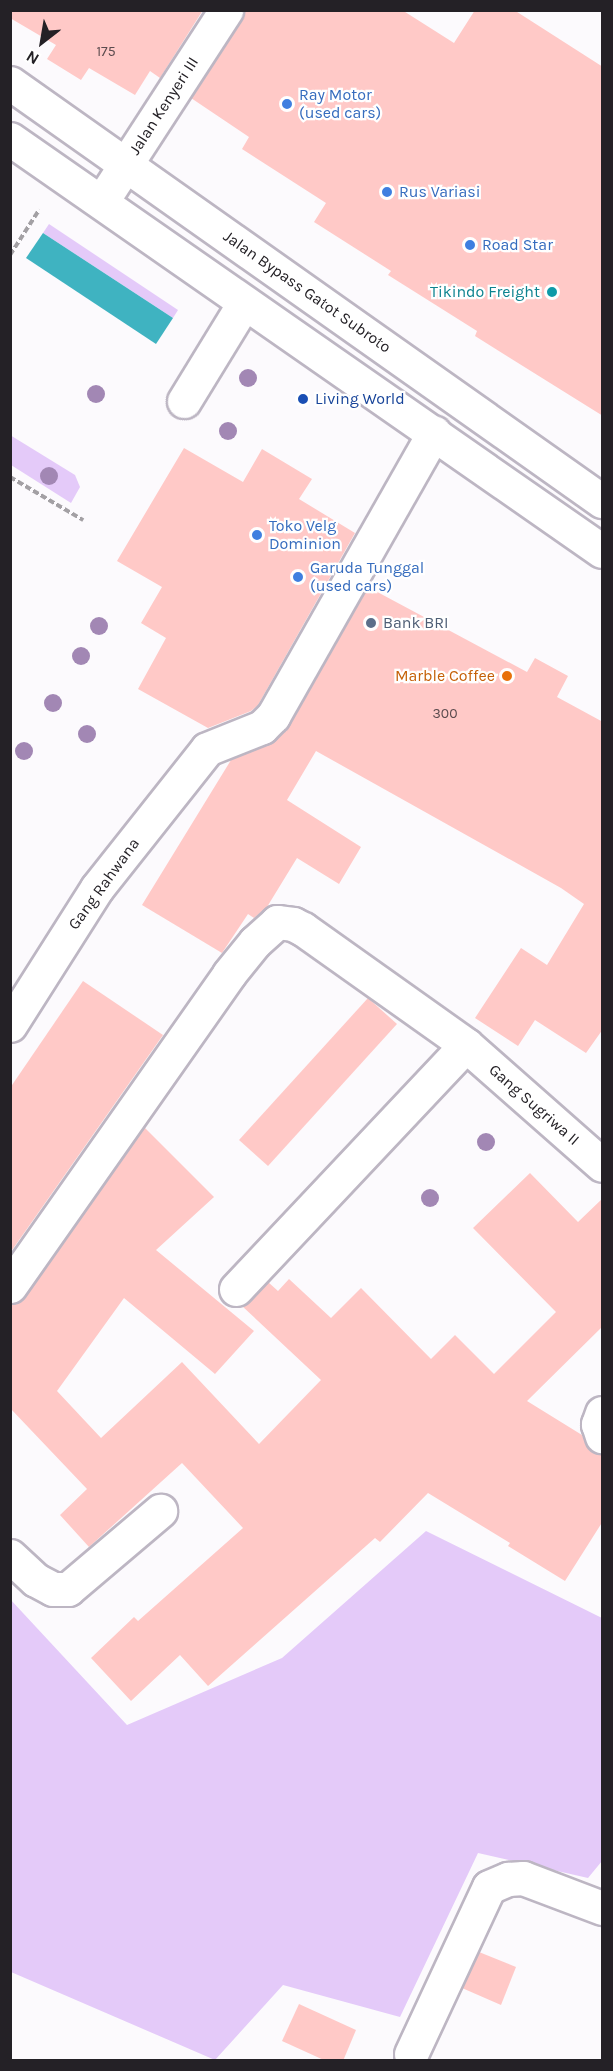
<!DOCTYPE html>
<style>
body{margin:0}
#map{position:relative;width:613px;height:2071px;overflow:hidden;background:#fcfafd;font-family:Karla,sans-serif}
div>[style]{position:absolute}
.green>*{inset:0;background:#e4caf9}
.water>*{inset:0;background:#3fb3c1}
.building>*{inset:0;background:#ffc9c7}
.path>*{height:4px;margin-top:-2px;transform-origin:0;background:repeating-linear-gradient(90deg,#a3a0a4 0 6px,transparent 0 9px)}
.roads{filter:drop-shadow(2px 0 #bdb6c3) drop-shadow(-2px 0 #bdb6c3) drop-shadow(0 2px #bdb6c3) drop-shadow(0 -2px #bdb6c3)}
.minor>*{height:33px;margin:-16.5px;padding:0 16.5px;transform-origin:16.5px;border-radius:16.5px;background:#fff}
.highway>*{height:33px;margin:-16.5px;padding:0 16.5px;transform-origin:16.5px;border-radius:16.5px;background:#fff}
.trees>*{width:18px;height:18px;margin:-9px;border-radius:50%;background:#a287b4}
.dots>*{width:16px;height:16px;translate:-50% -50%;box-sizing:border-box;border:3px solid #fff;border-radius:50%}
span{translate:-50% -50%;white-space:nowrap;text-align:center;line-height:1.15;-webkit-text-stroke:4.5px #fff;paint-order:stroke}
.number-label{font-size:14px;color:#5b4b4e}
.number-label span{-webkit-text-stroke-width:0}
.shop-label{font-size:16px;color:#366cbe}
.left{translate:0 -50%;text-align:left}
.street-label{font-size:16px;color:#242126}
.culture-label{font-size:16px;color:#0d838f}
.right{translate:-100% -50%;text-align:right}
.transit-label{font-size:16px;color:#164399}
.service-label{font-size:16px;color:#4e5e75}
.food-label{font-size:16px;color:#c56008}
.frame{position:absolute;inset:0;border:12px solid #242126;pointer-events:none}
.north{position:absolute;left:12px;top:12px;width:60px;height:60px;-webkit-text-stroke:4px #fff;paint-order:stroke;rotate:211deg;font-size:16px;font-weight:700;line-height:24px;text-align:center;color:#242126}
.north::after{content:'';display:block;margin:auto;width:21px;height:27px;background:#242126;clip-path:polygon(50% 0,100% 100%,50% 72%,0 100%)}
</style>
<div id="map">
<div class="green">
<i style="clip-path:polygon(49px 224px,178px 310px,173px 318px,43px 233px)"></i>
<i style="clip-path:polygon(10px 435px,75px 475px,80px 487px,71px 503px,11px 465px)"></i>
<i style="clip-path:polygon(426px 1531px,602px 1618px,602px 1861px,588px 1878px,478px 1853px,400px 2017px,283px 1985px,215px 2060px,11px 1972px,10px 1599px,127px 1725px,282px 1658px)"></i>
</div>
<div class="water">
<i style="clip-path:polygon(43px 233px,173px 318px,156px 344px,26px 258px)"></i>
</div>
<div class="building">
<i style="clip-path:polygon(10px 10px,203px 10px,160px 78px,150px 71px,135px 95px,89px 68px,81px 80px,47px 59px,56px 45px,10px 18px)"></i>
<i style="clip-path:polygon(245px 10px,402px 10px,454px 43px,475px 10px,514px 10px,603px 67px,603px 416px,475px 336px,477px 331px,388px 275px,391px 271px,314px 222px,326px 203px,242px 149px,249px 137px,191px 98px,242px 20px)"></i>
<i style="clip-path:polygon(184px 448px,243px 482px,262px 449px,312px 479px,299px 499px,355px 533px,258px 705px,251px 711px,208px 728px,138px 689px,166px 638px,141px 623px,162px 587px,117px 561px)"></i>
<i style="clip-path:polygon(368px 587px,527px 672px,535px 658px,568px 676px,557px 697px,603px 722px,603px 1029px,586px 1053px,535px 1020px,518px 1046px,475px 1018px,521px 948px,547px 965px,584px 904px,561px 888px,316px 751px,287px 800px,361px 847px,339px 884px,297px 858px,267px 907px,254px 918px,248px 914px,222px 953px,142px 905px,231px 760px,269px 744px,289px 726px)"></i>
<i style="clip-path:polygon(83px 981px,163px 1035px,10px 1253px,10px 1088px)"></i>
<i style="clip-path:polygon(368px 998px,397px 1024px,268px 1166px,239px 1140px)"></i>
<i style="clip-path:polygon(144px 1127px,214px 1197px,156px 1250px,254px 1331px,215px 1374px,124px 1298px,57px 1391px,101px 1438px,182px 1362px,259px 1444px,321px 1380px,242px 1306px,268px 1282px,278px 1291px,289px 1279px,331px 1318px,361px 1288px,431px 1359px,455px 1335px,494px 1374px,556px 1312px,473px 1228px,530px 1173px,578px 1222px,603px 1198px,603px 1326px,527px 1401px,582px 1435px,590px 1450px,603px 1454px,603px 1521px,565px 1581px,508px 1546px,510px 1543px,428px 1493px,380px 1542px,375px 1538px,208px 1686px,180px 1655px,131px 1701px,91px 1658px,134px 1617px,138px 1621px,243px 1528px,182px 1463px,89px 1547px,60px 1515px,87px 1489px,10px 1408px,10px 1304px,18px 1303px,25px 1297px)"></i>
<i style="clip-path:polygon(479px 1952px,516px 1967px,501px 2005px,462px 1988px)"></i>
<i style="clip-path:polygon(299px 2004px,356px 2030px,343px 2061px,326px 2061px,282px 2041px)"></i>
</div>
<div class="path">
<i style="left:10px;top:255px;width:54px;rotate:-57.2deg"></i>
<i style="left:10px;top:477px;width:85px;rotate:30.5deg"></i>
</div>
<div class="roads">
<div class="minor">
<i style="left:102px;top:201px;width:228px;rotate:-57deg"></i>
<i style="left:184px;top:401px;width:115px;rotate:-58.5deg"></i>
<i style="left:10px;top:1025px;width:162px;rotate:-57.6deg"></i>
<i style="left:97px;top:888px;width:177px;rotate:-51.6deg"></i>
<i style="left:207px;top:749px;width:59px;rotate:-21.8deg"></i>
<i style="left:262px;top:727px;width:16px;rotate:-45deg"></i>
<i style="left:273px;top:716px;width:326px;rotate:-60.4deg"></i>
<i style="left:10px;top:1286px;width:381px;rotate:-54.9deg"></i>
<i style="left:229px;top:974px;width:41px;rotate:-50.9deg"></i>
<i style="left:255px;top:942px;width:30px;rotate:-42deg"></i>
<i style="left:277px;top:922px;width:16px;rotate:7deg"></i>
<i style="left:293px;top:924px;width:11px;rotate:27deg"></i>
<i style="left:303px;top:929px;width:200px;rotate:35.4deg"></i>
<i style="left:466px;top:1045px;width:181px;rotate:41.4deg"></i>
<i style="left:236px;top:1289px;width:335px;rotate:-46.7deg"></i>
<i style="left:602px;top:1413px;width:12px;rotate:110deg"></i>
<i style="left:598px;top:1424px;width:13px;rotate:72deg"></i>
<i style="left:10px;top:1556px;width:35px;rotate:43deg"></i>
<i style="left:36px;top:1580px;width:19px;rotate:28deg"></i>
<i style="left:53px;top:1589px;width:15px"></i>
<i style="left:68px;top:1589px;width:121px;rotate:-40.3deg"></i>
<i style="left:411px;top:2054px;width:184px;rotate:-65deg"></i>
<i style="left:489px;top:1887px;width:21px;rotate:-23deg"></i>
<i style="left:508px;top:1879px;width:15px;rotate:-4deg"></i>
<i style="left:523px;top:1878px;width:85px;rotate:20.8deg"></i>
</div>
<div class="highway">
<i style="left:10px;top:83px;width:725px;rotate:35.23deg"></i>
<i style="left:10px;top:139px;width:721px;rotate:34.84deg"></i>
</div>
</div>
<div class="trees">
<i style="left:248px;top:378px"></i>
<i style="left:96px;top:394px"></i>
<i style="left:228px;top:431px"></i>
<i style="left:49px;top:476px"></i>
<i style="left:99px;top:626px"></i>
<i style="left:81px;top:656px"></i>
<i style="left:53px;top:703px"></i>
<i style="left:87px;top:734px"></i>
<i style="left:24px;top:751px"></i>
<i style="left:486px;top:1142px"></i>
<i style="left:430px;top:1198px"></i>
</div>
<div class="dots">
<i style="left:287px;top:104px;background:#3f7fe0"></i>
<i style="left:387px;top:192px;background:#3f7fe0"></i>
<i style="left:470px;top:245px;background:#3f7fe0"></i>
<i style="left:552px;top:292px;background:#0f9aa8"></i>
<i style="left:303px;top:399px;background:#1a4fb4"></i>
<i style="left:257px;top:535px;background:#3f7fe0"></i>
<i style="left:298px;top:577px;background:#3f7fe0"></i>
<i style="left:371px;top:623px;background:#5c6f8a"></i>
<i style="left:507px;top:676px;background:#e8710a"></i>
</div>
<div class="number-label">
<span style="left:106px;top:52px">175</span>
<span style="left:445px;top:714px">300</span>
</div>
<div class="shop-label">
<span class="left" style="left:299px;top:104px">Ray Motor<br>(used cars)</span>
<span class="left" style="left:399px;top:192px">Rus Variasi</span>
<span class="left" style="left:482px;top:245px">Road Star</span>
<span class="left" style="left:269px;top:535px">Toko Velg<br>Dominion</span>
<span class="left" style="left:310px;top:577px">Garuda Tunggal<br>(used cars)</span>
</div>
<div class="street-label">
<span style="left:164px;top:106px;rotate:-57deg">Jalan Kenyeri III</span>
<span style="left:307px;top:292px;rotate:35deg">Jalan Bypass Gatot Subroto</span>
<span style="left:104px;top:884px;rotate:-54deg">Gang Rahwana</span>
<span style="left:534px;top:1105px;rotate:41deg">Gang Sugriwa II</span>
</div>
<div class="culture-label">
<span class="right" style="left:540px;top:292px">Tikindo Freight</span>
</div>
<div class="transit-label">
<span class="left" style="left:315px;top:399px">Living World</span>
</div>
<div class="service-label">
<span class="left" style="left:383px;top:623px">Bank BRI</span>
</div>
<div class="food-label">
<span class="right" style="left:495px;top:676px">Marble Coffee</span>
</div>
<div class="frame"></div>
<div class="north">N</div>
</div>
